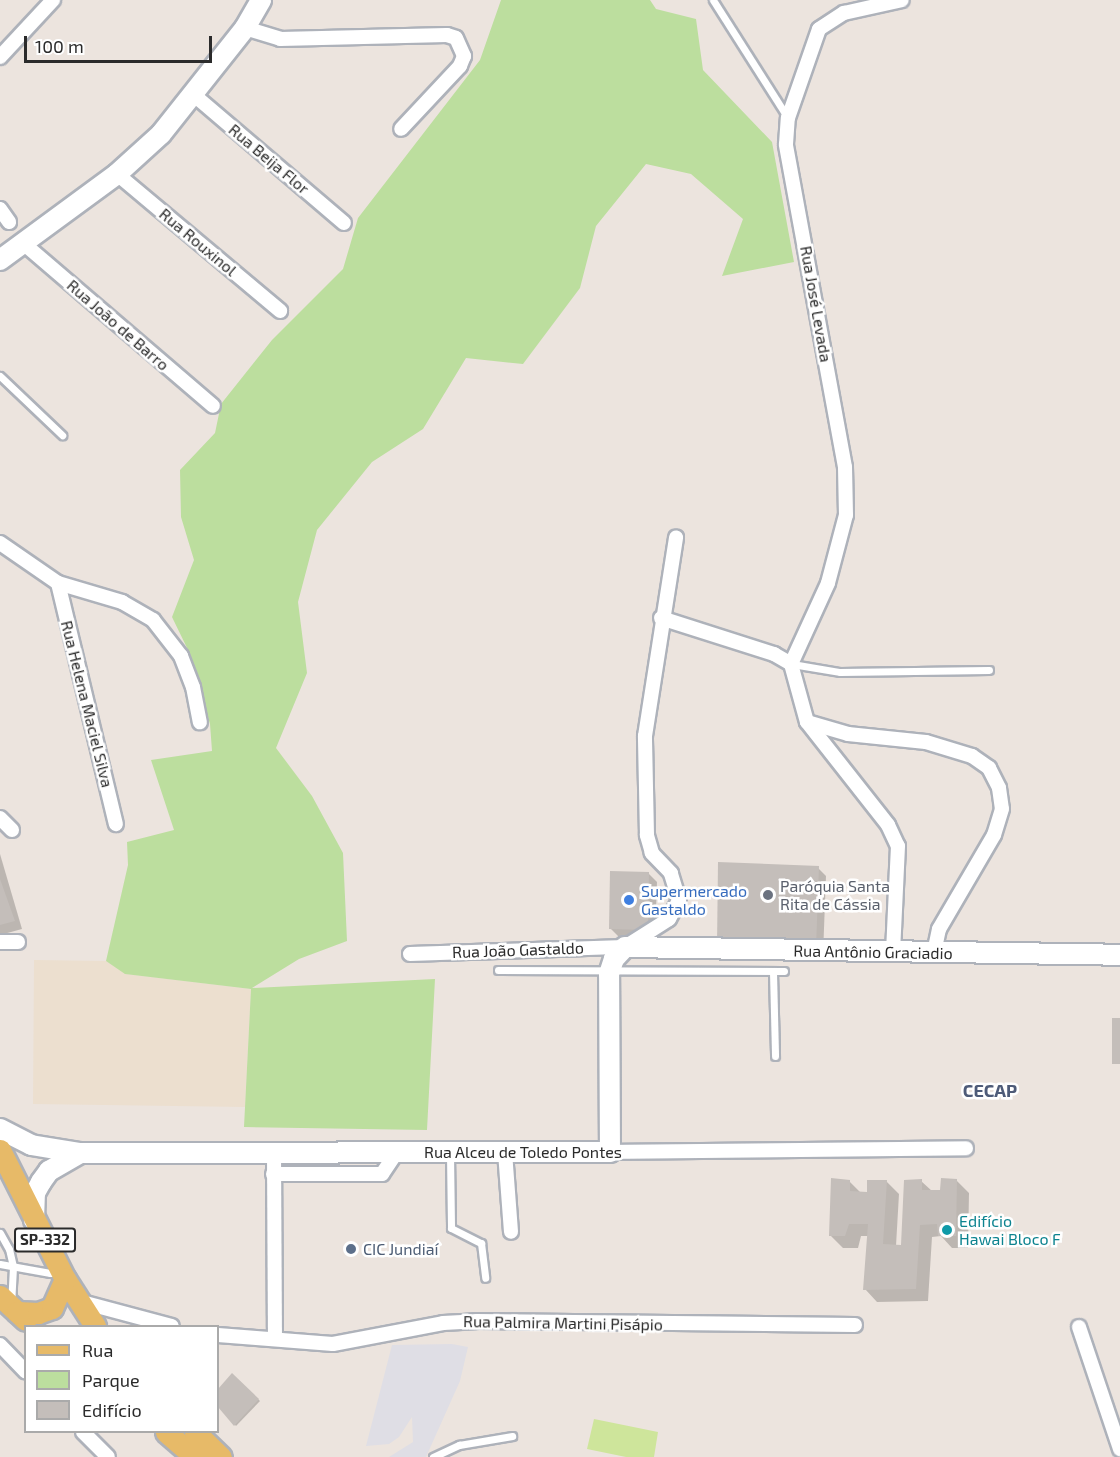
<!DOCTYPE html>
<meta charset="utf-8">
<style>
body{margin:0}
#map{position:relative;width:1120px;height:1457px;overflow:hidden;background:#ece4de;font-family:"Exo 2",sans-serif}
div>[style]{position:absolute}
.industrial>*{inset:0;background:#dfdee5}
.education>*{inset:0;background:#ecdfcf}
.green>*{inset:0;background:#bcde9e}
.pitch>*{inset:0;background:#cee59b}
.shadow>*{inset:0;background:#0003}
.building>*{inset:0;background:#c4beba}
.roads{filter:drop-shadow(2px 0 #aeb2ba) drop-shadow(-2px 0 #aeb2ba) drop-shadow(0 2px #aeb2ba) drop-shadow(0 -2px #aeb2ba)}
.lane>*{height:7px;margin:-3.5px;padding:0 3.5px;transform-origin:3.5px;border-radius:3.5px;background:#fff}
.street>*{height:14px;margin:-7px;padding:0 7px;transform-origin:7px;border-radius:7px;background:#fff}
.secondary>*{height:20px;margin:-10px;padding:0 10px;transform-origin:10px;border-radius:10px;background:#fff}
.primary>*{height:21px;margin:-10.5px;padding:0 10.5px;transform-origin:10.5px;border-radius:10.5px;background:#e7ba68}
.dots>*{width:16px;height:16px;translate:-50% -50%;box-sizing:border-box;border:3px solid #fff;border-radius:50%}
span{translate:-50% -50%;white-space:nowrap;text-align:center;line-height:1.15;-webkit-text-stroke:5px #fff;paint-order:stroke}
.shield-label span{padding:2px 4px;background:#fff;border:2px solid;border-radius:4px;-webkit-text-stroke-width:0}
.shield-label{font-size:15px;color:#2b2b2b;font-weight:700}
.street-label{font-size:16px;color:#2b2b2b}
.worship-label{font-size:16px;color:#5b616d}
.left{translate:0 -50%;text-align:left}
.shop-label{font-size:16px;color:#366cbe}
.culture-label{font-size:16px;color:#0d838f}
.service-label{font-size:16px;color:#4e5e75}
.neighbourhood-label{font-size:18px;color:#4e5b78;font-weight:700}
.legend{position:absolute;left:24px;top:1325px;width:195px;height:108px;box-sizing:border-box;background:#fff;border:2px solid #aaa;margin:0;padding:8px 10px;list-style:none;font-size:18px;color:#2b2b2b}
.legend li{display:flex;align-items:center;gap:12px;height:30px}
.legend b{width:30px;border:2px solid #aaa}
.scale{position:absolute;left:24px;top:36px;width:188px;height:27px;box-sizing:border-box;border:3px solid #2b2b2b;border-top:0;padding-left:8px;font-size:18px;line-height:21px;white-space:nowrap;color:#2b2b2b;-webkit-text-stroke:4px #fff;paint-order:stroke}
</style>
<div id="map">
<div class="industrial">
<i style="clip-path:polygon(452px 1344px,468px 1347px,460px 1381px,426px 1457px,389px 1457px,413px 1442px,412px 1417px,399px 1437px,389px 1444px,366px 1446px,392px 1345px)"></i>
</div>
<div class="education">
<i style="clip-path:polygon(34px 960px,106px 961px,126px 974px,251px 989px,245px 1107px,33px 1104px)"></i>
</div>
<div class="green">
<i style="clip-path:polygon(501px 0,650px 0,656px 9px,696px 19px,703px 70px,772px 142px,794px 262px,722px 276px,743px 219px,691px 174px,646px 164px,596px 226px,580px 288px,523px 364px,466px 358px,423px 429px,372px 462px,317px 530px,298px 602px,307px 673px,276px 748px,312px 796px,343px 853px,347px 941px,299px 959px,252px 988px,435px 979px,427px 1130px,244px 1127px,251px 989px,125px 974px,106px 961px,128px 865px,127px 842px,174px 830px,151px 760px,212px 751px,210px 724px,189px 652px,172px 617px,194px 560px,181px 517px,180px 470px,215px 433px,221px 404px,272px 340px,343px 269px,358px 218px,480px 60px)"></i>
</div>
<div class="pitch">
<i style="clip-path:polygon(594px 1419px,658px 1432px,654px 1457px,626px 1457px,587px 1449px)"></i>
</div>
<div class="shadow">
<i style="clip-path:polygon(0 854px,22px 929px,0 935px)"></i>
<i style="clip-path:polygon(818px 868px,826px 876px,823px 955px,727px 953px)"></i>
<i style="clip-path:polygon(648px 873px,657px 882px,655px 937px,619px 937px,610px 928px)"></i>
<i style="clip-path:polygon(956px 1180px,969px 1193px,968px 1248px,952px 1248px,941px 1236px,932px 1237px,928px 1301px,877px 1302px,865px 1289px,868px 1236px,861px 1236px,858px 1248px,843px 1248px,831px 1236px,849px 1181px,861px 1193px,869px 1194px,886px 1181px,899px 1194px,896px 1246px,903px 1246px,921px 1181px,932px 1191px,941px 1191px)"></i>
<i style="clip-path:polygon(232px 1375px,260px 1401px,236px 1426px,218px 1405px,218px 1392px)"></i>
</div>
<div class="building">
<i style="clip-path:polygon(718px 862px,819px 866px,816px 948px,717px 946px)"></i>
<i style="clip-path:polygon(610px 871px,649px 872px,648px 930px,609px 929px)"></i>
<i style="clip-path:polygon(0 879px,15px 921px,0 925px)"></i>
<i style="clip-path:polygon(1112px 1018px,1120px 1018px,1120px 1064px,1112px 1064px)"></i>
<i style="clip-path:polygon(831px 1178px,850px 1180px,850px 1191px,867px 1192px,867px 1180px,887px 1180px,883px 1244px,901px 1245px,904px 1180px,922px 1179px,922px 1190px,940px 1190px,941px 1178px,957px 1179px,956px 1236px,938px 1236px,937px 1224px,920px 1225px,916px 1289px,863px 1290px,868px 1224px,849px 1224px,845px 1236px,829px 1236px)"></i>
<i style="clip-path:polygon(232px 1373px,259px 1399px,234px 1426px,218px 1407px,218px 1389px)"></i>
</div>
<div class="roads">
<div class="lane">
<i style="left:713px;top:0;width:140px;rotate:57.6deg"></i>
<i style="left:0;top:376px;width:86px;rotate:43.6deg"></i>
<i style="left:792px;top:664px;width:49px;rotate:9.5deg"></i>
<i style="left:840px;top:672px;width:149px;rotate:-0.8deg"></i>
<i style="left:498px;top:970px;width:286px;rotate:0.2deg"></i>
<i style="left:773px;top:972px;width:84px;rotate:88.6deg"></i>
<i style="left:450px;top:1154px;width:74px;rotate:89.2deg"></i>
<i style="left:451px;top:1228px;width:34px;rotate:27deg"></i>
<i style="left:481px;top:1243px;width:35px;rotate:83deg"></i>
<i style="left:0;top:1233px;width:18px;rotate:61deg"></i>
<i style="left:9px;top:1249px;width:18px;rotate:77deg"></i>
<i style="left:13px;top:1267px;width:33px;rotate:93deg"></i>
<i style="left:0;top:1264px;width:51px;rotate:10.2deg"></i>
<i style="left:50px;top:1273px;width:9px;rotate:-13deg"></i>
<i style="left:433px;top:1457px;width:29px;rotate:-25deg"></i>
<i style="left:459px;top:1445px;width:54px;rotate:-9.6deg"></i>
</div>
<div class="street">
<i style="left:245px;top:28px;width:37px;rotate:17deg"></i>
<i style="left:280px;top:39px;width:167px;rotate:-1.4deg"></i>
<i style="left:447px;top:35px;width:9px;rotate:18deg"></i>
<i style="left:456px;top:38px;width:20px;rotate:66deg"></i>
<i style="left:464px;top:56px;width:11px;rotate:112deg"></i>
<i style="left:460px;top:66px;width:86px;rotate:133.1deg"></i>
<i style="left:0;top:57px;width:78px;rotate:-47.1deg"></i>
<i style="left:194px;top:95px;width:197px;rotate:40.5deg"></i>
<i style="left:117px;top:174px;width:213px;rotate:40deg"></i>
<i style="left:0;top:209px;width:16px;rotate:55deg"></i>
<i style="left:23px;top:243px;width:250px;rotate:40.6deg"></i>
<i style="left:0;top:543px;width:70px;rotate:34.6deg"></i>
<i style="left:58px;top:583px;width:67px;rotate:16.5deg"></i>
<i style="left:122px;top:602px;width:36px;rotate:30deg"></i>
<i style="left:153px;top:620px;width:46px;rotate:52.1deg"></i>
<i style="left:181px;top:656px;width:33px;rotate:69deg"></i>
<i style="left:193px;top:687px;width:36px;rotate:79deg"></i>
<i style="left:58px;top:583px;width:248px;rotate:76.5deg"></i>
<i style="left:661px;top:618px;width:119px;rotate:17.7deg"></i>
<i style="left:774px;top:654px;width:20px;rotate:30deg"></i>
<i style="left:791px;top:664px;width:60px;rotate:74.6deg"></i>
<i style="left:807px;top:722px;width:43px;rotate:16.3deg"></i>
<i style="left:848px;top:734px;width:78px;rotate:5.9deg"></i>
<i style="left:926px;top:742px;width:48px;rotate:16.9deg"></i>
<i style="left:972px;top:756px;width:21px;rotate:35deg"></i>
<i style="left:989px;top:768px;width:22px;rotate:63deg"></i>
<i style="left:999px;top:788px;width:21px;rotate:82deg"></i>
<i style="left:1002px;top:809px;width:27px;rotate:107deg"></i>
<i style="left:994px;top:835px;width:109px;rotate:120.3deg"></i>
<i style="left:939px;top:929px;width:25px;rotate:102deg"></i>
<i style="left:791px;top:664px;width:89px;rotate:-65.4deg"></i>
<i style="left:828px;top:583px;width:70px;rotate:-75.2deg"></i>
<i style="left:846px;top:515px;width:48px;rotate:-91.2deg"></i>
<i style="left:845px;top:467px;width:328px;rotate:-100.4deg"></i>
<i style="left:786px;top:144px;width:26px;rotate:-86deg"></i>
<i style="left:788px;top:118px;width:94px;rotate:-70.8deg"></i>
<i style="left:819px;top:29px;width:30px;rotate:-33deg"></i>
<i style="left:844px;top:13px;width:59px;rotate:-12.6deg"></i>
<i style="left:807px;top:722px;width:131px;rotate:51.8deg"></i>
<i style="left:888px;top:825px;width:23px;rotate:65deg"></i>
<i style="left:898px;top:846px;width:107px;rotate:92.7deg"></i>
<i style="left:0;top:818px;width:17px;rotate:45deg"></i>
<i style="left:0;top:942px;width:18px"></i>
<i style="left:410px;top:954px;width:215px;rotate:-1.9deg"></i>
<i style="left:625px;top:947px;width:52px;rotate:-32.5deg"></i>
<i style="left:669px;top:919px;width:21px;rotate:-62deg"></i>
<i style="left:679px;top:900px;width:28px;rotate:-107deg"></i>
<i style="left:671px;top:873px;width:28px;rotate:-134deg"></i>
<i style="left:652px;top:853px;width:19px;rotate:-106deg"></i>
<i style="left:647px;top:835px;width:99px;rotate:-91.2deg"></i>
<i style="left:645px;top:736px;width:201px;rotate:-81.1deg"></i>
<i style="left:505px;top:1152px;width:80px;rotate:85.7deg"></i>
<i style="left:610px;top:1152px;width:356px;rotate:-0.6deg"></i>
<i style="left:274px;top:1153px;width:184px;rotate:89.7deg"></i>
<i style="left:273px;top:1174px;width:109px"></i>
<i style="left:382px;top:1174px;width:27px;rotate:-56deg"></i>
<i style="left:78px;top:1301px;width:97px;rotate:14.9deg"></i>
<i style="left:1079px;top:1327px;width:129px;rotate:71.4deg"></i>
<i style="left:218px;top:1335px;width:115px;rotate:4.5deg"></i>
<i style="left:333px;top:1344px;width:112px;rotate:-10.8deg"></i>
<i style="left:443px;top:1323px;width:33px;rotate:-3deg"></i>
<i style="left:476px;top:1321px;width:379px;rotate:0.6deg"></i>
<i style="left:0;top:1345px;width:37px;rotate:46deg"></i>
<i style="left:83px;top:1432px;width:35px;rotate:45deg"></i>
</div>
<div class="secondary">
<i style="left:0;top:260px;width:145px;rotate:-36.3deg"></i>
<i style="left:117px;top:174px;width:59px;rotate:-42.3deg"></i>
<i style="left:161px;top:134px;width:135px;rotate:-51.6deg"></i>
<i style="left:245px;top:28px;width:32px;rotate:-60deg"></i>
<i style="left:0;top:1129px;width:35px;rotate:27deg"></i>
<i style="left:31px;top:1145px;width:50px;rotate:9.3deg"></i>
<i style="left:80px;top:1153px;width:530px;rotate:-0.11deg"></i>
<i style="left:610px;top:1152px;width:178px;rotate:-90.3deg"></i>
<i style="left:609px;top:974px;width:16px;rotate:-72deg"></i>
<i style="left:614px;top:959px;width:16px;rotate:-47deg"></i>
<i style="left:625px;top:947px;width:495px;rotate:0.9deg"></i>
<i style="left:34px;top:1220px;width:27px;rotate:-88deg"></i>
<i style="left:35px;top:1193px;width:13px;rotate:-61deg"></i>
<i style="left:41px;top:1182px;width:14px;rotate:-54deg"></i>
<i style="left:49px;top:1171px;width:36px;rotate:-30deg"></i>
</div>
<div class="primary">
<i style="left:0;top:1150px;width:144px;rotate:63.3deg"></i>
<i style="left:65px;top:1279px;width:56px;rotate:57.4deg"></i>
<i style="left:0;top:1296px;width:35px;rotate:43deg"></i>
<i style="left:17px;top:1312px;width:21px;rotate:3deg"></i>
<i style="left:38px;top:1313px;width:15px;rotate:-20deg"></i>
<i style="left:52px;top:1308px;width:32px;rotate:-66deg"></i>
<i style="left:166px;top:1432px;width:38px;rotate:41deg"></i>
<i style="left:195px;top:1432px;width:36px;rotate:44deg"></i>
</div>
</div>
<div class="dots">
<i style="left:768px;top:895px;background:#6b7280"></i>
<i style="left:629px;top:900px;background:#3f7fe0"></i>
<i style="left:947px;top:1230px;background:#0f9aa8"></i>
<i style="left:351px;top:1249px;background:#5c6f8a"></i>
</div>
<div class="shield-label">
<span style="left:45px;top:1240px">SP-332</span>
</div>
<div class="street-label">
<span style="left:269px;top:159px;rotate:40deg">Rua Beija Flor</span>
<span style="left:198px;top:242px;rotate:40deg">Rua Rouxinol</span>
<span style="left:816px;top:304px;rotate:80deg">Rua José Levada</span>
<span style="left:118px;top:325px;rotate:41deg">Rua João de Barro</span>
<span style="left:87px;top:704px;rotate:76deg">Rua Helena Maciel Silva</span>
<span style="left:518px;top:950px;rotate:-2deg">Rua João Gastaldo</span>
<span style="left:873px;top:952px;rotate:1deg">Rua Antônio Graciadio</span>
<span style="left:523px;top:1152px">Rua Alceu de Toledo Pontes</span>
<span style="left:563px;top:1323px;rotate:1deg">Rua Palmira Martini Pisápio</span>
</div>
<div class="worship-label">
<span class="left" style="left:780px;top:895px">Paróquia Santa<br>Rita de Cássia</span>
</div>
<div class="shop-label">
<span class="left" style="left:641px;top:900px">Supermercado<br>Gastaldo</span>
</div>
<div class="culture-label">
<span class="left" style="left:959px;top:1230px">Edifício<br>Hawai Bloco F</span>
</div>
<div class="service-label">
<span class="left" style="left:363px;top:1249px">CIC Jundiaí</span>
</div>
<div class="neighbourhood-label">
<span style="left:990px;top:1090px">CECAP</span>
</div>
<ul class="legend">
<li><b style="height:8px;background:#e7ba68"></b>Rua</li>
<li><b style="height:16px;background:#bcde9e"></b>Parque</li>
<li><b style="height:16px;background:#c4beba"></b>Edifício</li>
</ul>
<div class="scale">100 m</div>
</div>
